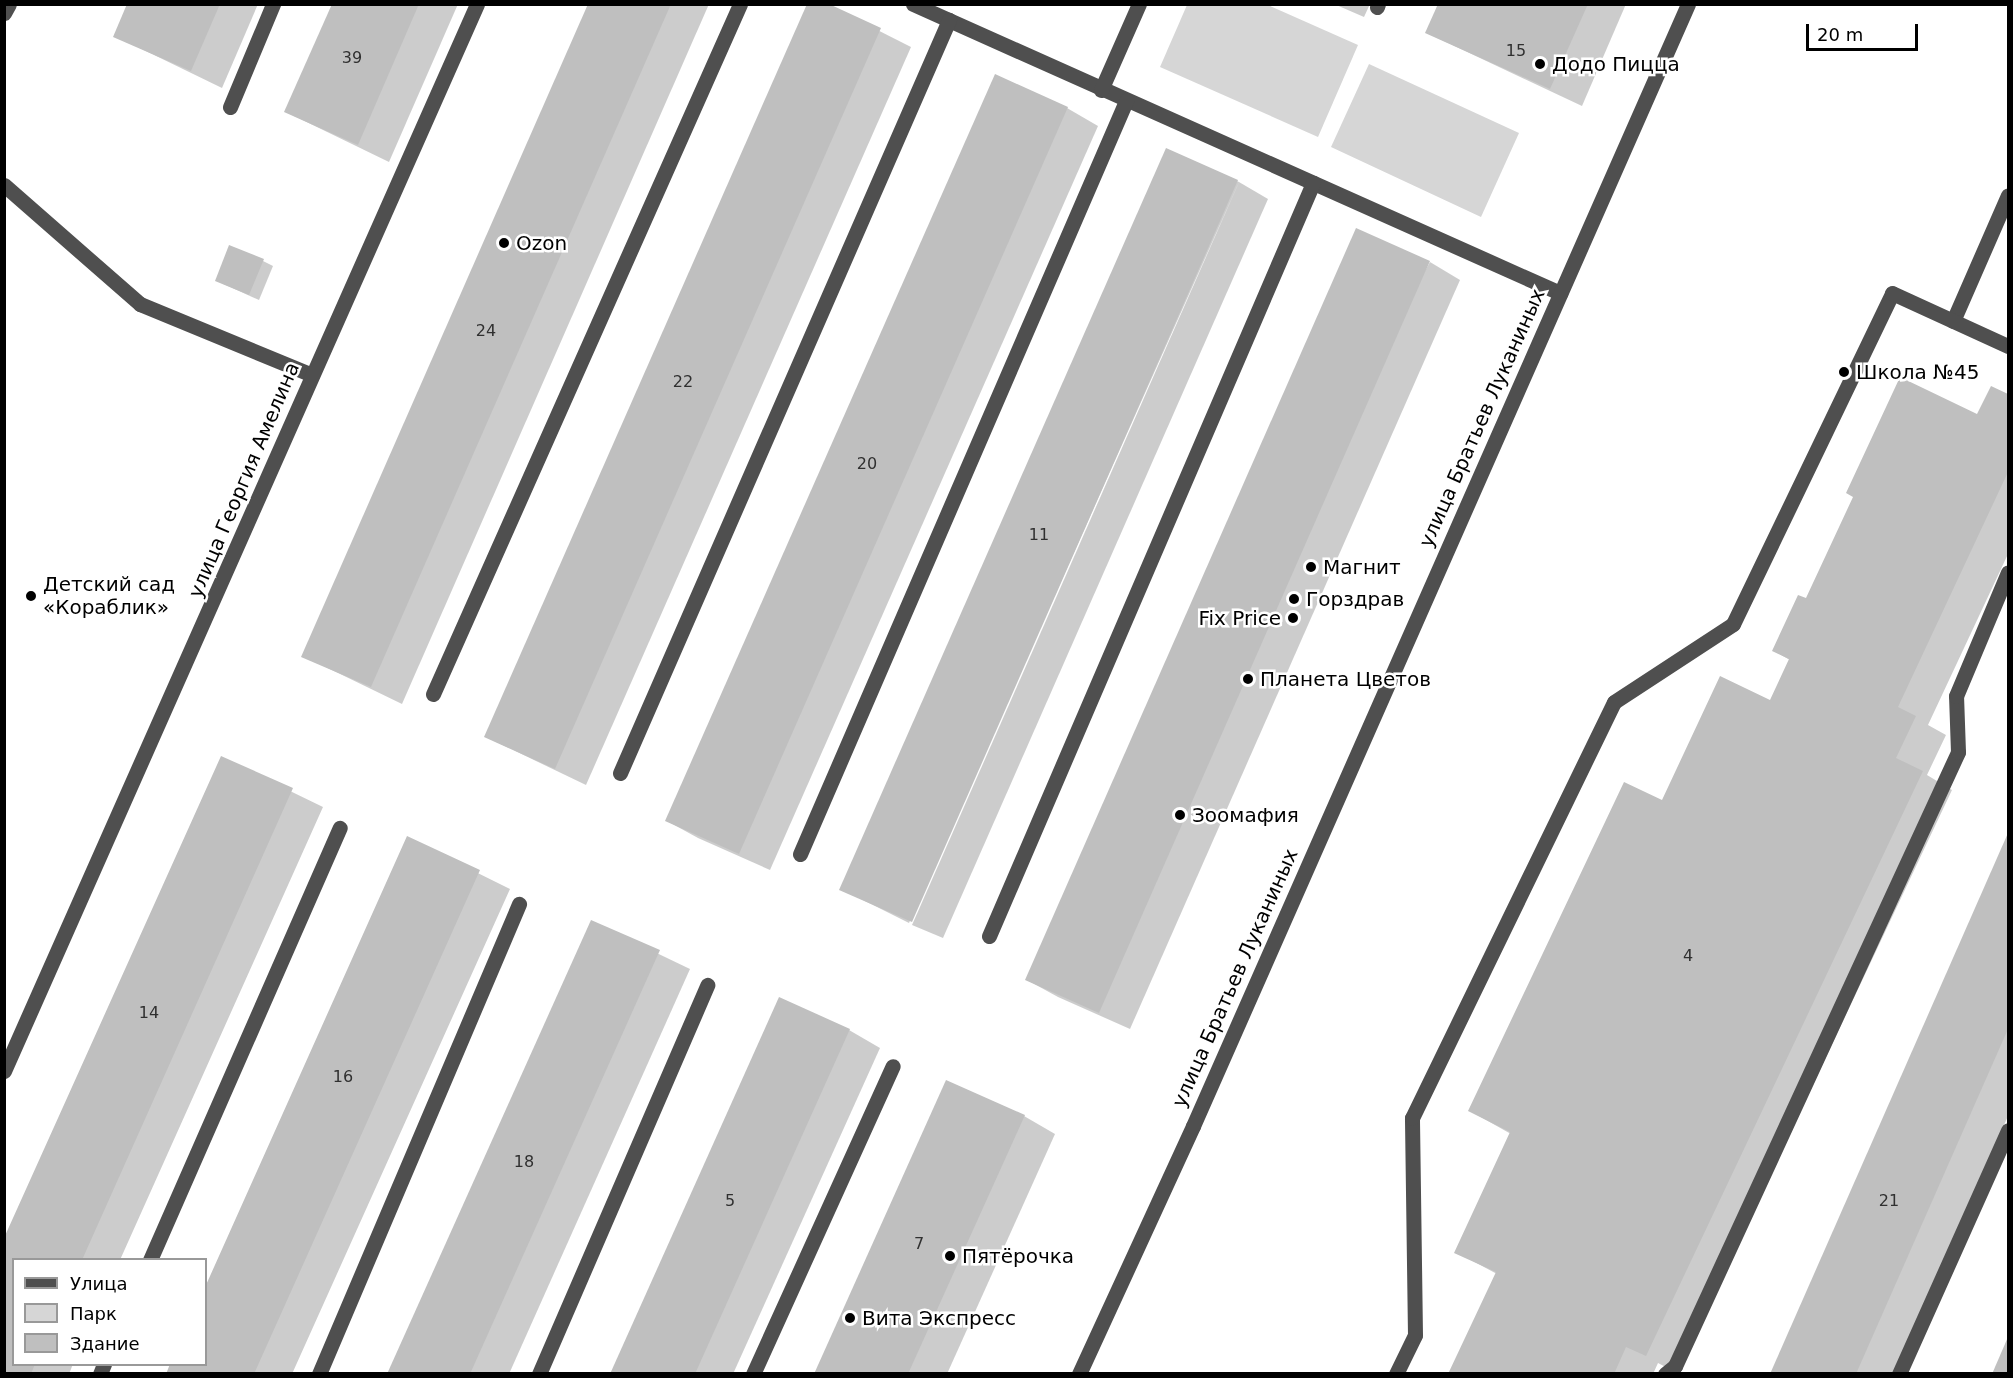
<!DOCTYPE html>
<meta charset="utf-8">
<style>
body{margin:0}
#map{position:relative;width:2013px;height:1378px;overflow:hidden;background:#fff;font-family:"DejaVu Sans",sans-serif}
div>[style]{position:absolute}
.green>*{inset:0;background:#d6d6d6}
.shadow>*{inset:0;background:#0003}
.building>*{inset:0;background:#bfbfbf}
.minor>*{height:15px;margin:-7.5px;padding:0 7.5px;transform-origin:7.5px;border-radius:7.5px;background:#4f4f4f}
.dots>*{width:16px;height:16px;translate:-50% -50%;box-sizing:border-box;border:3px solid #fff;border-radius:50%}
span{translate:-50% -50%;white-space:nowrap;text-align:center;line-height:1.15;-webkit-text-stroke:5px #fff;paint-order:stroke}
.number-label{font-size:16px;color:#303030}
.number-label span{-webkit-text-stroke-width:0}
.poi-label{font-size:20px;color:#000}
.left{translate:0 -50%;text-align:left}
.right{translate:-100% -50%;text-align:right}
.street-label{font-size:20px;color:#000}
.frame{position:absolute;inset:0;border:6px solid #000;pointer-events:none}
.legend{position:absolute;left:12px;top:1258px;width:195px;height:108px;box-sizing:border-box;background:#fff;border:2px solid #999;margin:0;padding:8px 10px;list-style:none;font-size:18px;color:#000}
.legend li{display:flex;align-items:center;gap:12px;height:30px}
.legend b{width:30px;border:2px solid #999}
.scale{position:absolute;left:1806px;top:24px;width:112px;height:27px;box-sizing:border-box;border:3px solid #000;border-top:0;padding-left:8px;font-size:18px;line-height:21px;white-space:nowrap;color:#000;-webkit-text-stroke:4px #fff;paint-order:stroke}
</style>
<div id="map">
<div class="green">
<i style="clip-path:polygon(1187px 5px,1268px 5px,1358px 45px,1318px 137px,1160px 67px)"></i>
<i style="clip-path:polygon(1369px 64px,1519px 133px,1481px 217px,1331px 147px)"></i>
</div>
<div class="shadow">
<i style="clip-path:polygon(128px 4px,258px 4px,222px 88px,115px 36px)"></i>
<i style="clip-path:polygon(333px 4px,458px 4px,389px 162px,286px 112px)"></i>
<i style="clip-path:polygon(590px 4px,709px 4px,402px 704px,303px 656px)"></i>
<i style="clip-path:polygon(826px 4px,911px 47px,586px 785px,486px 737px)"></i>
<i style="clip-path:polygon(1334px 4px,1370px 4px,1364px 17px)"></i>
<i style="clip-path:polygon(1440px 4px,1626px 4px,1582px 106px,1427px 33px)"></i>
<i style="clip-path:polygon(1067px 108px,1098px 126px,770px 870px,698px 838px,667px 821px)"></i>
<i style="clip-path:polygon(1167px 150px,1239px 182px,909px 923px,841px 889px)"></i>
<i style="clip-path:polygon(1239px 182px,1268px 199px,943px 938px,912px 925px)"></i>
<i style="clip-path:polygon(263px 261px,273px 266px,259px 300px,217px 281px)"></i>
<i style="clip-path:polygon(1430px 262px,1460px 280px,1130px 1029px,1058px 997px,1027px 980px)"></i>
<i style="clip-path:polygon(1992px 388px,2008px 396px,2008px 554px,1928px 725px,1946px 735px,1927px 775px,1952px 790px,1677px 1373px,1658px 1363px,1653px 1374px,1450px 1374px,1497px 1274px,1456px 1252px,1511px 1134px,1470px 1111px,1663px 802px,1770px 702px,1790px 660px,1774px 651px,1806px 601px,1978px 416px)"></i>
<i style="clip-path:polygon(222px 758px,323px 807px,120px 1260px,14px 1260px,14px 1364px,73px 1364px,69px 1374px,4px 1374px,4px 1242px)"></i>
<i style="clip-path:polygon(2008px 837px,2008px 1116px,1895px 1374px,1771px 1374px)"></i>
<i style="clip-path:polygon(407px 838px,510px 889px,292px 1374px,167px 1374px,206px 1364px,206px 1288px)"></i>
<i style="clip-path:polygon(592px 922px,690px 969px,509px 1374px,389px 1374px)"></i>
<i style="clip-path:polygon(849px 1030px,880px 1048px,733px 1374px,612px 1374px)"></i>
<i style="clip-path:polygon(1024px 1116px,1055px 1134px,947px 1374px,815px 1374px)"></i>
</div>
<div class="building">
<i style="clip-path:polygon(127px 4px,220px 4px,191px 71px,113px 37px)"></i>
<i style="clip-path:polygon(332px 4px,419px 4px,358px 145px,284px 112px)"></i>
<i style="clip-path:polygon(588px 4px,671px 4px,371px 687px,301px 657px)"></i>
<i style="clip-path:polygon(807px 4px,829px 4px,881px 28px,555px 769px,484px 737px)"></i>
<i style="clip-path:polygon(1438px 4px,1588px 4px,1550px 89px,1425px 33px)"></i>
<i style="clip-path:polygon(995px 74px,1068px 107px,739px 854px,665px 821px)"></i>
<i style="clip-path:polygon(1166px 148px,1238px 180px,912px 922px,839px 890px)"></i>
<i style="clip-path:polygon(1356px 228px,1430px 261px,1099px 1013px,1025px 980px)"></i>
<i style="clip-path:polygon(229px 245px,264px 259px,249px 295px,215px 281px)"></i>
<i style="clip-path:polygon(1900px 377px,1977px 414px,1991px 386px,2008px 394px,2008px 472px,1898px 707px,1916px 716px,1896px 758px,1923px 771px,1646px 1356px,1626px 1347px,1614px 1374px,1448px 1374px,1496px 1272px,1454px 1253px,1510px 1132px,1468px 1111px,1624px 782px,1662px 800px,1720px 676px,1770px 700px,1789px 659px,1772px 651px,1798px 595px,1806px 598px,1853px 497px,1846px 493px)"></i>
<i style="clip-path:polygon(221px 756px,293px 788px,82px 1260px,14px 1260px,14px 1364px,35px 1364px,31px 1374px,4px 1374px,4px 1238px)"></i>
<i style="clip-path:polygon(2008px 833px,2008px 1029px,1856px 1374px,1770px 1374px)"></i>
<i style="clip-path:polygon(407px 836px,480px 870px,254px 1374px,166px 1374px,170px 1364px,206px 1364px,206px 1285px)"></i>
<i style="clip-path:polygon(591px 920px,660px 950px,470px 1374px,387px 1374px)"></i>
<i style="clip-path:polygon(779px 997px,850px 1029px,695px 1374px,610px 1374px)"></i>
<i style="clip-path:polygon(946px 1080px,1025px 1115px,908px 1374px,814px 1374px)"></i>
<i style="clip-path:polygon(2008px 1337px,2008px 1374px,1992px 1374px)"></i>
</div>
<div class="minor">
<i style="left:913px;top:4px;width:709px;rotate:24.07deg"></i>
<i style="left:1377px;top:7px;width:3px;rotate:-72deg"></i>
<i style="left:4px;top:13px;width:10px;rotate:-61deg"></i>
<i style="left:1101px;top:90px;width:94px;rotate:-66.2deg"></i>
<i style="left:230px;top:107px;width:112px;rotate:-67.3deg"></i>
<i style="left:4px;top:185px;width:181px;rotate:41.2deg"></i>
<i style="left:140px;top:304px;width:186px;rotate:22.4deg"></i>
<i style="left:1953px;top:321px;width:137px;rotate:-66.4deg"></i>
<i style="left:433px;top:694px;width:755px;rotate:-66.01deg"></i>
<i style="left:620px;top:773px;width:822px;rotate:-66.4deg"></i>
<i style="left:800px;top:854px;width:821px;rotate:-66.59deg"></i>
<i style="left:989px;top:936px;width:820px;rotate:-66.72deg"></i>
<i style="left:4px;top:1071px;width:1167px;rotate:-66.09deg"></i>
<i style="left:150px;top:1260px;width:472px;rotate:-66.3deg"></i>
<i style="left:100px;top:1374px;width:11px;rotate:-68deg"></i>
<i style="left:319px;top:1374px;width:511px;rotate:-66.95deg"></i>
<i style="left:539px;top:1374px;width:424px;rotate:-66.6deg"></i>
<i style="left:753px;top:1374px;width:338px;rotate:-65.6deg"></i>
<i style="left:1079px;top:1374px;width:273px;rotate:-65.3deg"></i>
<i style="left:1193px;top:1126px;width:1226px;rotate:-66.19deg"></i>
<i style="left:1396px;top:1374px;width:43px;rotate:-64deg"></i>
<i style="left:1415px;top:1335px;width:217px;rotate:-90.8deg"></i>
<i style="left:1412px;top:1118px;width:462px;rotate:-64.1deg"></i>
<i style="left:1614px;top:702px;width:142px;rotate:-33.2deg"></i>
<i style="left:1733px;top:624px;width:367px;rotate:-64.3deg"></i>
<i style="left:1892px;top:293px;width:128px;rotate:24.6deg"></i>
<i style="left:1665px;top:1374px;width:13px;rotate:-39deg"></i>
<i style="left:1675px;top:1366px;width:676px;rotate:-65.25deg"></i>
<i style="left:1958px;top:752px;width:56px;rotate:-92deg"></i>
<i style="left:1956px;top:696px;width:134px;rotate:-67.2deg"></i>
<i style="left:1899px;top:1374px;width:267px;rotate:-65.9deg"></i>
</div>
<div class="dots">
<i style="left:1540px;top:64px;background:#000"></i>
<i style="left:504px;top:243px;background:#000"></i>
<i style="left:1844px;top:372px;background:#000"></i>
<i style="left:1311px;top:567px;background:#000"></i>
<i style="left:31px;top:596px;background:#000"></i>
<i style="left:1294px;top:599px;background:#000"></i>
<i style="left:1293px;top:618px;background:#000"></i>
<i style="left:1248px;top:679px;background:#000"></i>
<i style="left:1180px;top:815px;background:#000"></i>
<i style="left:950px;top:1256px;background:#000"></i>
<i style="left:850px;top:1318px;background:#000"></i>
</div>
<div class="number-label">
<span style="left:1516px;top:51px">15</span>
<span style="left:352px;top:58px">39</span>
<span style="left:486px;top:331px">24</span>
<span style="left:683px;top:382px">22</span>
<span style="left:867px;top:464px">20</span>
<span style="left:1039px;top:535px">11</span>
<span style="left:1688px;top:956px">4</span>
<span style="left:149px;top:1013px">14</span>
<span style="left:343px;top:1077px">16</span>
<span style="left:524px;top:1162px">18</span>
<span style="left:730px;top:1201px">5</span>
<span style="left:1889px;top:1201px">21</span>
<span style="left:919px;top:1244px">7</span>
</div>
<div class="poi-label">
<span class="left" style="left:1552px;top:64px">Додо Пицца</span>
<span class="left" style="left:516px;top:243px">Ozon</span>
<span class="left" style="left:1856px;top:372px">Школа №45</span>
<span class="left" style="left:1323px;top:567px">Магнит</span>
<span class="left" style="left:43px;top:596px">Детский сад<br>«Кораблик»</span>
<span class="left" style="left:1306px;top:599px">Горздрав</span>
<span class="right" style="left:1281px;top:618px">Fix Price</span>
<span class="left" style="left:1260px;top:679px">Планета Цветов</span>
<span class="left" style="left:1192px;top:815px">Зоомафия</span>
<span class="left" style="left:962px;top:1256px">Пятёрочка</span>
<span class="left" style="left:862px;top:1318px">Вита Экспресс</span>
</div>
<div class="street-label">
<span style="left:1482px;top:418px;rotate:-66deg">улица Братьев Луканиных</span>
<span style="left:244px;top:480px;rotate:-67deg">улица Георгия Амелина</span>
<span style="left:1235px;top:978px;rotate:-66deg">улица Братьев Луканиных</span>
</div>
<div class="frame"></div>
<ul class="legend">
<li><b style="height:8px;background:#4f4f4f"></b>Улица</li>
<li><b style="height:16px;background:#d6d6d6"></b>Парк</li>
<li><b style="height:16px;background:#bfbfbf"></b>Здание</li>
</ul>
<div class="scale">20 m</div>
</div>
